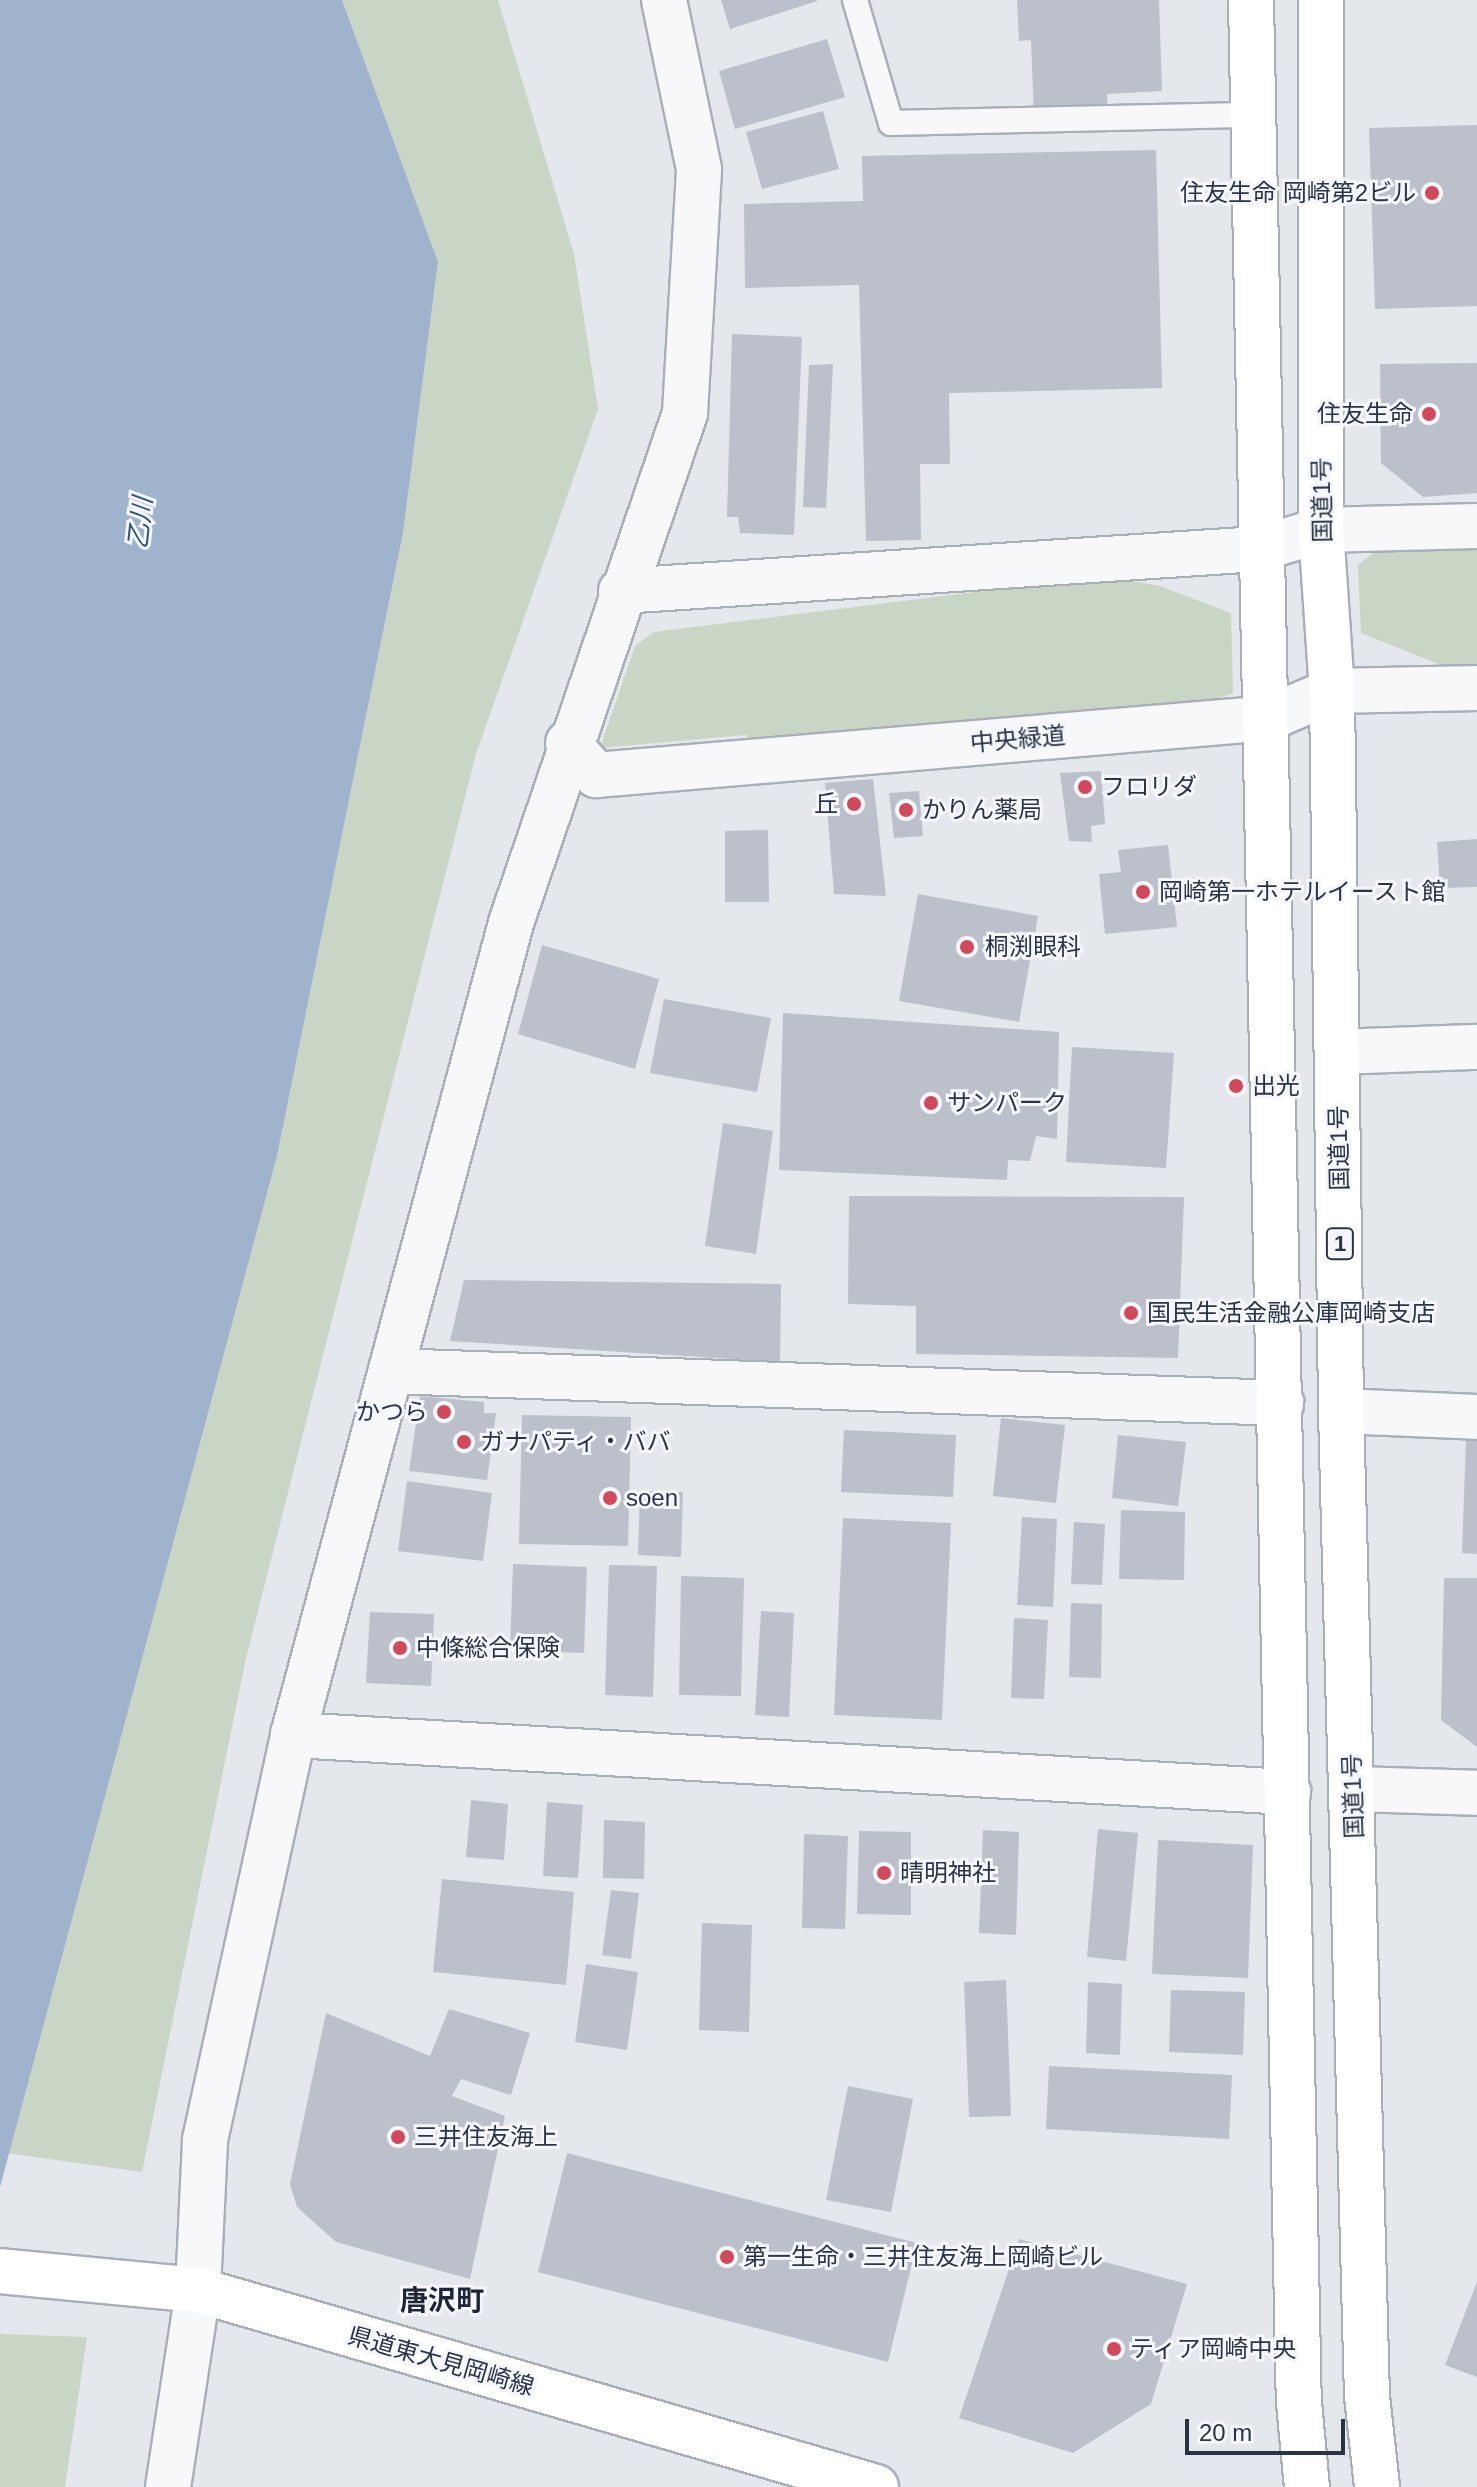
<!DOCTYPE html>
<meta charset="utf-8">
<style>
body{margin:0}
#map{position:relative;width:1477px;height:2487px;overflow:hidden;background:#e4e7ec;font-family:Helvetica,"Noto Sans JP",sans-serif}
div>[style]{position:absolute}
.green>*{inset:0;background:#c9d6c5}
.water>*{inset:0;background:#9fb4cc}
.building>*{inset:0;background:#bbc0ca}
.roads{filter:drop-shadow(2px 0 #a9aeb7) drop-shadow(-2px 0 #a9aeb7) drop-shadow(0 2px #a9aeb7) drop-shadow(0 -2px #a9aeb7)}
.lane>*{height:24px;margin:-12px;padding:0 12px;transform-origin:12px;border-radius:12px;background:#f7f8fa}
.street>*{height:44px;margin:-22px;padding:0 22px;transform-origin:22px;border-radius:22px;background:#f7f8fa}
.secondary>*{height:44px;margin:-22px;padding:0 22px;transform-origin:22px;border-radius:22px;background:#fff}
.highway>*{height:44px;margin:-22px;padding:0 22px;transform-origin:22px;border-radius:22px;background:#fff}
.dots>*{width:22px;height:22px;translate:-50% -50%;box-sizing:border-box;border:4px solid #f4f6f9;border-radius:50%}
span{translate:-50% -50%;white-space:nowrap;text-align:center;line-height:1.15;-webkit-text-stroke:6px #f4f6f9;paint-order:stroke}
.shield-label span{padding:2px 6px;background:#f4f6f9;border:2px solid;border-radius:6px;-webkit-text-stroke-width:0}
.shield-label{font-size:22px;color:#2b3445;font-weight:700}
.poi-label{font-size:24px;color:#2b3445}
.right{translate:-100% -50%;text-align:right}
.left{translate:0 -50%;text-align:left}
.street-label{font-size:24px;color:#2b3445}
.water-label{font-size:26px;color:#34527a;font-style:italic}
.quarter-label{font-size:28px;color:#1d2536;font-weight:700}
.scale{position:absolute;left:1185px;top:2419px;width:160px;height:36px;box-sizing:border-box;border:4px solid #2b3445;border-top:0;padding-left:10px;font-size:24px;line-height:28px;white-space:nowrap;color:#2b3445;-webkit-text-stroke:6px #f4f6f9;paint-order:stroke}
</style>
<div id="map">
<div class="green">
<i style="clip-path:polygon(342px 0,498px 0,574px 254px,598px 409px,476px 754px,246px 1658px,142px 2172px,6px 2153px,277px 1156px,403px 533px,438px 262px)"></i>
<i style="clip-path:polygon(1477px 544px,1477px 671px,1461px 673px,1361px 633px,1358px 565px,1375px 552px)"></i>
<i style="clip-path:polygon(1105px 576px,1160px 586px,1231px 613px,1233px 693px,1202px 704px,751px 744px,746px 735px,600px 748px,635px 646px,654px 632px)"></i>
<i style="clip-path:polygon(0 2334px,87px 2337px,65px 2487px,0 2487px)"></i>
</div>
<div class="water">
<i style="clip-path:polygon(0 0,342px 0,438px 262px,403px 533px,277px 1156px,0 2187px)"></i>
</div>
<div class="building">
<i style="clip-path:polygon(721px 0,817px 0,817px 1px,730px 29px)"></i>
<i style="clip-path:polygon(1017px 0,1159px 0,1162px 91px,1107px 94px,1108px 117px,1034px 119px,1031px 40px,1019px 41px)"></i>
<i style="clip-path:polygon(827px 39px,845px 97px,735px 129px,719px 71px)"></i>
<i style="clip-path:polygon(823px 111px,839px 169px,762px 189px,746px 132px)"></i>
<i style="clip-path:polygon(1477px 125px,1477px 306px,1375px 309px,1369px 128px)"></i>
<i style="clip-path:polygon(1156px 150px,1162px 388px,949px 393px,950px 464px,920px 464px,921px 540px,866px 541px,859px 285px,745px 288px,744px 204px,863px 201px,862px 156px)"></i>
<i style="clip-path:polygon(732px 334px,802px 337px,794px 535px,740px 533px,738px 517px,727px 517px)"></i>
<i style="clip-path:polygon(1477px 363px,1477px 493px,1423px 497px,1381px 463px,1380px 364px)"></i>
<i style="clip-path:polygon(833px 364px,826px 508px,803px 507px,809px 365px)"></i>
<i style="clip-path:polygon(1101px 771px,1105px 824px,1091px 826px,1092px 842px,1069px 841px,1060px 773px)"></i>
<i style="clip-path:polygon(873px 779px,886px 896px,834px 894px,825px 783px)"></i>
<i style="clip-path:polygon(919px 791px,923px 836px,894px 838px,889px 793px)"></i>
<i style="clip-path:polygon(768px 830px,769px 902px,725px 902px,725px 831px)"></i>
<i style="clip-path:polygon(1477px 839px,1477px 887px,1440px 888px,1437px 842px)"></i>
<i style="clip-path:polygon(1168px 845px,1177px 927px,1105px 934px,1099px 874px,1121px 872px,1118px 850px)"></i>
<i style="clip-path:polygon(918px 894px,1038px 916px,1019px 1022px,899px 1001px)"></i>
<i style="clip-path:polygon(542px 945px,659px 979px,635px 1069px,518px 1034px)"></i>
<i style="clip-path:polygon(664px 999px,771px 1018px,757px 1092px,650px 1073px)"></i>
<i style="clip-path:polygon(783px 1013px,1059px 1032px,1057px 1139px,1036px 1136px,1030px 1161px,1008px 1160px,1007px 1180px,779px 1170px)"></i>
<i style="clip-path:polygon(1072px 1047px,1174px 1053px,1166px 1168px,1066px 1162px)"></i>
<i style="clip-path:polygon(723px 1123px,773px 1131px,756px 1254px,705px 1246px)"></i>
<i style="clip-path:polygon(849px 1196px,1184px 1197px,1178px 1358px,916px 1354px,916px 1306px,848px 1304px)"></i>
<i style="clip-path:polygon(464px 1280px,781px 1284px,780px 1362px,450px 1341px)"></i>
<i style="clip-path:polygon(420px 1396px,484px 1402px,484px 1413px,496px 1413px,487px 1480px,409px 1471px)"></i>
<i style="clip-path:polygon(522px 1415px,631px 1417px,628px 1546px,519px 1544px)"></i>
<i style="clip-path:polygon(1001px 1418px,1065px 1425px,1056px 1503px,993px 1496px)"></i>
<i style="clip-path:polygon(844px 1430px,956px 1435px,953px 1497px,841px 1492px)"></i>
<i style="clip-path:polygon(1118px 1435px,1186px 1442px,1178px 1506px,1112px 1498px)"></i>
<i style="clip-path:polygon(1466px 1439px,1477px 1440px,1477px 1554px,1462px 1553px)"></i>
<i style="clip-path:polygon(407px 1481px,492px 1493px,483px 1561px,398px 1551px)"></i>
<i style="clip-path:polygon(640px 1491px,683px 1492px,681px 1557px,638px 1555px)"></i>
<i style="clip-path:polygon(1121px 1510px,1185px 1512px,1184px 1580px,1119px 1579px)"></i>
<i style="clip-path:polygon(1022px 1517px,1057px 1519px,1053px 1607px,1017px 1605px)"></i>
<i style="clip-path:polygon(843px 1518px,951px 1523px,942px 1720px,834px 1715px)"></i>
<i style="clip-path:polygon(1074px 1522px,1105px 1524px,1102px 1585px,1071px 1584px)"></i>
<i style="clip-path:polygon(513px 1564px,587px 1567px,584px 1653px,510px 1650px)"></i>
<i style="clip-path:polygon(609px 1565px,657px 1566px,653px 1697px,605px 1695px)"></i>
<i style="clip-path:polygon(681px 1576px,744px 1578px,741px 1696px,679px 1695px)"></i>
<i style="clip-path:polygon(1444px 1578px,1477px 1578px,1477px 1747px,1441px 1720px)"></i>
<i style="clip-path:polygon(1071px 1603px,1102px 1604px,1101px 1678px,1069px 1677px)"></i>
<i style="clip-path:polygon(761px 1611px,794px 1613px,789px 1717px,755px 1715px)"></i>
<i style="clip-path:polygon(370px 1612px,434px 1614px,431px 1686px,366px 1683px)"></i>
<i style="clip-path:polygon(1014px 1618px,1048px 1620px,1044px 1699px,1011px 1698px)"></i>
<i style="clip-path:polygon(471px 1800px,508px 1804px,504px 1860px,466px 1857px)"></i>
<i style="clip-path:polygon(547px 1802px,583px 1805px,578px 1878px,543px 1876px)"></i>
<i style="clip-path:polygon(604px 1820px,645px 1822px,644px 1879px,603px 1878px)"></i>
<i style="clip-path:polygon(1098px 1829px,1138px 1833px,1126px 1961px,1087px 1957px)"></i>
<i style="clip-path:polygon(983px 1830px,1019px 1832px,1016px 1935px,979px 1933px)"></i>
<i style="clip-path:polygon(859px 1831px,911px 1832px,911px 1915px,857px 1914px)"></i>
<i style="clip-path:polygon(804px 1834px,848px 1836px,845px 1929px,802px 1928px)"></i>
<i style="clip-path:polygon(1158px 1840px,1253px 1845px,1248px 1978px,1152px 1974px)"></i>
<i style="clip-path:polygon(442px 1879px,574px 1892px,566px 1985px,433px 1972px)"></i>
<i style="clip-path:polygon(611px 1890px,639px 1893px,631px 1959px,602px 1955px)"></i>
<i style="clip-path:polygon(702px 1923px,752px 1925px,749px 2032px,699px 2030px)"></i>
<i style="clip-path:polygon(586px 1964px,638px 1972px,627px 2050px,575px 2042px)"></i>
<i style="clip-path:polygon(1006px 1980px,1011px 2116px,969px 2117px,964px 1982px)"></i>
<i style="clip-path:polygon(1088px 1982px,1122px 1984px,1120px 2055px,1086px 2053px)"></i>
<i style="clip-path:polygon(1171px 1990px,1245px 1992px,1243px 2055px,1169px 2052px)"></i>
<i style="clip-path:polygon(449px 2009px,530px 2033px,511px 2095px,461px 2079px,452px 2096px,505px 2116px,470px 2279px,336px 2242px,297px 2207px,290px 2184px,326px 2013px,430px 2056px)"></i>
<i style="clip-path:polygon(1049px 2066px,1232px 2075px,1229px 2139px,1046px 2129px)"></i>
<i style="clip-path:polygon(848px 2086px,913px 2099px,891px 2212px,826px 2200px)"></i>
<i style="clip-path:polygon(567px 2153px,917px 2243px,888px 2362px,538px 2272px)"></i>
<i style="clip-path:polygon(1019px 2239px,1187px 2284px,1151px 2404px,1073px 2453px,959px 2418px)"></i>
<i style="clip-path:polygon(1477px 2282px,1477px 2377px,1445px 2365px)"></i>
</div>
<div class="roads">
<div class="lane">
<i style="left:855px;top:0;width:128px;rotate:73.7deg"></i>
<i style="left:891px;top:123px;width:362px;rotate:-1.3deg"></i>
</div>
<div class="street">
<i style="left:621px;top:591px;width:639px;rotate:-3.77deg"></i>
<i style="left:1259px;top:549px;width:65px;rotate:-17deg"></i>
<i style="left:1321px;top:530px;width:156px;rotate:-1.5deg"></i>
<i style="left:568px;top:743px;width:43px;rotate:48.8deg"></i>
<i style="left:596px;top:775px;width:675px;rotate:-4.84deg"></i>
<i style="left:1269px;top:718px;width:69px;rotate:-23.2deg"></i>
<i style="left:1332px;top:691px;width:145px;rotate:-1.2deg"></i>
<i style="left:1338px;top:1052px;width:139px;rotate:-2.1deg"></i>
<i style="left:391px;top:1371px;width:891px;rotate:2.06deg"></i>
<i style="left:1341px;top:1411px;width:136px;rotate:2.5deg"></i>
<i style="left:293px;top:1735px;width:997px;rotate:3.28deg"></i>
<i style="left:1353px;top:1789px;width:124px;rotate:1.8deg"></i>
<i style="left:168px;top:2487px;width:199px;rotate:-81.3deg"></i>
<i style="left:198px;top:2290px;width:150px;rotate:-87.3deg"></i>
<i style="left:205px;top:2140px;width:414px;rotate:-77.7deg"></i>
<i style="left:293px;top:1735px;width:841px;rotate:-74.97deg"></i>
<i style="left:511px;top:923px;width:539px;rotate:-71.16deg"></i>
<i style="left:685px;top:413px;width:244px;rotate:-86.7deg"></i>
<i style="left:699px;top:169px;width:173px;rotate:-101.7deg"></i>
</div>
<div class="secondary">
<i style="left:0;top:2271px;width:199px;rotate:5.5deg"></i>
<i style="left:198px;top:2290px;width:706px;rotate:16.2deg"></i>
</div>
<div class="highway">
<i style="left:1251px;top:0;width:2403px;rotate:88.86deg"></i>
<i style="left:1299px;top:2403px;width:84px;rotate:84.6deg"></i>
<i style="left:1321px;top:0;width:530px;rotate:90deg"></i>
<i style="left:1321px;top:530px;width:161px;rotate:86.1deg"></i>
<i style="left:1332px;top:691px;width:720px;rotate:89.28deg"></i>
<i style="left:1341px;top:1411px;width:985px;rotate:88.49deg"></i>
<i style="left:1367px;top:2396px;width:92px;rotate:83.7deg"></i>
</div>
</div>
<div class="dots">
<i style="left:1432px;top:193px;background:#d1495b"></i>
<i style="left:1429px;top:414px;background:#d1495b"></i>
<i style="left:1085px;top:787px;background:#d1495b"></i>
<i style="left:854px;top:804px;background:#d1495b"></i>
<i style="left:906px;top:810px;background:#d1495b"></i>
<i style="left:1143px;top:892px;background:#d1495b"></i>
<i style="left:967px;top:947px;background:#d1495b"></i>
<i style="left:1236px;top:1086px;background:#d1495b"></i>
<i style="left:931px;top:1103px;background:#d1495b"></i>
<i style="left:1131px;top:1313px;background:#d1495b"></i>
<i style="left:444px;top:1412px;background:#d1495b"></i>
<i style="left:464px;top:1442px;background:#d1495b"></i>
<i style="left:610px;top:1498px;background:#d1495b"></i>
<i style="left:400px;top:1648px;background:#d1495b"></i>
<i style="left:884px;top:1873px;background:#d1495b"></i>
<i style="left:398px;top:2137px;background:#d1495b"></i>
<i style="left:727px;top:2257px;background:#d1495b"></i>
<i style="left:1114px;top:2349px;background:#d1495b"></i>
</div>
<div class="shield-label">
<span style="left:1340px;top:1244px">1</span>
</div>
<div class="poi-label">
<span class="right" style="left:1416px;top:193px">住友生命 岡崎第2ビル</span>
<span class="right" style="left:1413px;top:414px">住友生命</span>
<span class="left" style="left:1101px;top:787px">フロリダ</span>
<span class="right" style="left:838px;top:804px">丘</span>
<span class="left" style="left:922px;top:810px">かりん薬局</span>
<span class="left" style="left:1159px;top:892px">岡崎第一ホテルイースト館</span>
<span class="left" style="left:985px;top:947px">桐渕眼科</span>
<span class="left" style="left:1252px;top:1086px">出光</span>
<span class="left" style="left:947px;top:1103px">サンパーク</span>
<span class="left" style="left:1147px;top:1313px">国民生活金融公庫岡崎支店</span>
<span class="right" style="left:428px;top:1412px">かつら</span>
<span class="left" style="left:480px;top:1442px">ガナパティ・ババ</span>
<span class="left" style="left:626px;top:1498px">soen</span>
<span class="left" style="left:416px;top:1648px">中條総合保険</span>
<span class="left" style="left:900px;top:1873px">晴明神社</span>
<span class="left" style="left:414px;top:2137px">三井住友海上</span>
<span class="left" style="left:743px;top:2257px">第一生命・三井住友海上岡崎ビル</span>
<span class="left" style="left:1130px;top:2349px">ティア岡崎中央</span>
</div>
<div class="street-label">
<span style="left:1322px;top:500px;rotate:-91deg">国道1号</span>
<span style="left:1018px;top:739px;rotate:-5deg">中央緑道</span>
<span style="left:1339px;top:1148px;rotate:-91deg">国道1号</span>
<span style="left:1353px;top:1796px;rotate:-92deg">国道1号</span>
<span style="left:441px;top:2361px;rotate:16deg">県道東大見岡崎線</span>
</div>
<div class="water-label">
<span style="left:141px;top:523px;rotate:-84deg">乙川</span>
</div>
<div class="quarter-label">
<span style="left:442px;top:2301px">唐沢町</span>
</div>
<div class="scale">20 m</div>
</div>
